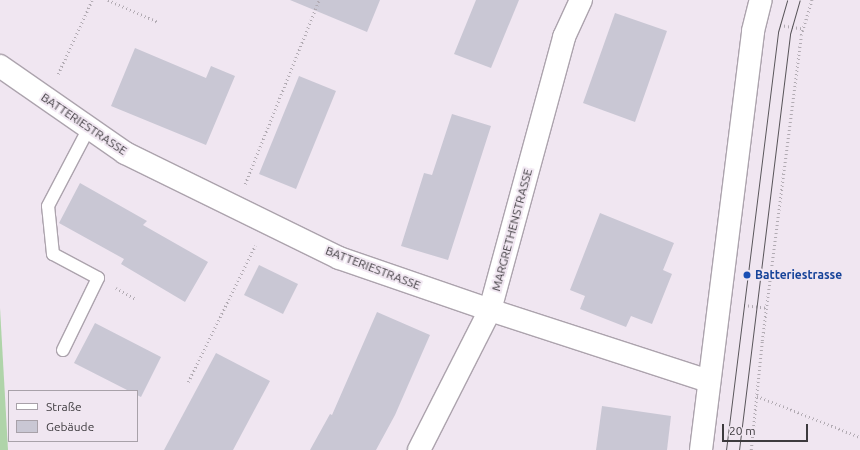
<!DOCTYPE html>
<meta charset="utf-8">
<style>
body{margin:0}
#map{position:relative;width:860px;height:450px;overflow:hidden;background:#f0e6f1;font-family:Ubuntu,sans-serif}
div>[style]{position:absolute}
.green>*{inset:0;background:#afd4a9}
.building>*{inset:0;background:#c9c7d4}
.path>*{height:2.5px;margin-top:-1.25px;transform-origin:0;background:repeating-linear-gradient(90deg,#b2abb3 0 1px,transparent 0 4px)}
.roads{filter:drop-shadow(1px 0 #aca3ad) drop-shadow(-1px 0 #aca3ad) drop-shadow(0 1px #aca3ad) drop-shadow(0 -1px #aca3ad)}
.lane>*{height:12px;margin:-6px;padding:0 6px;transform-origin:6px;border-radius:6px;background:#fff}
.street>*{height:22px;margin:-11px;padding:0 11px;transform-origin:11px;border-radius:11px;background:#fff}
.secondary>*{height:22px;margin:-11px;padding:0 11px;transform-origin:11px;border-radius:11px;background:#fff}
.tram>*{height:1px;margin:-0.5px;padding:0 0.5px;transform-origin:0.5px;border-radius:0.5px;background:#59555a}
.dots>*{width:11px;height:11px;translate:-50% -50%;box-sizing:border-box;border:2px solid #f0e6f1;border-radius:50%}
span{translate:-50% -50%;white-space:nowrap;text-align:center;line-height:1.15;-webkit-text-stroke:4px #f0e6f1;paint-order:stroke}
.street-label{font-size:12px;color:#3d3a3e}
.transit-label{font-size:12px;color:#164399;font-weight:700}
.left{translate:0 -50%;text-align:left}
.legend{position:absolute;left:8px;top:390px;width:130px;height:52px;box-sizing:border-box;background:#f0e6f1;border:1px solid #a8a1a9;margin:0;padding:5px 7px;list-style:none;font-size:12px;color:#3d3a3e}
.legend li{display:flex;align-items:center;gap:8px;height:20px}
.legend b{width:20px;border:1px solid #a8a1a9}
.scale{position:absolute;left:722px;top:424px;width:86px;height:18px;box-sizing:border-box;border:2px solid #3d3a3e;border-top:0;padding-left:5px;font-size:12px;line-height:14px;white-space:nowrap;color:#3d3a3e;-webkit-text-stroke:3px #f0e6f1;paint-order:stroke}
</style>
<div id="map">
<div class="green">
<i style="clip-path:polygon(0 308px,8px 450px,0 450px)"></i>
</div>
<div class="building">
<i style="clip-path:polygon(290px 0,380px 0,367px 32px)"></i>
<i style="clip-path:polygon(476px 0,519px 0,491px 68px,454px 54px)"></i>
<i style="clip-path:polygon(615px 13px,667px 31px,635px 122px,583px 103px)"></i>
<i style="clip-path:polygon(135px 48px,206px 78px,211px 66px,235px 76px,206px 145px,111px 106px)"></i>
<i style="clip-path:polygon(299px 76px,336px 91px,296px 189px,259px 174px)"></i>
<i style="clip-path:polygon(452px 114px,491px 126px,448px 260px,401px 246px,424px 173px,432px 175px)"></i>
<i style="clip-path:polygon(80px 183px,147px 221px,143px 225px,208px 262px,185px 302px,121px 264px,124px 259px,59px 223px)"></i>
<i style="clip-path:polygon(600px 213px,674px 243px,663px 270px,672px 274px,652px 324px,631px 316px,626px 327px,580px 309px,585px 296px,570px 290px)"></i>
<i style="clip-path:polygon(259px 265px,298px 284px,283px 314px,244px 295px)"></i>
<i style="clip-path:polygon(377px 312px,430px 335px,395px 415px,376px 450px,310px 450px,330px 414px,332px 415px)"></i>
<i style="clip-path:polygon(95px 323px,161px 357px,141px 397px,137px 395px,137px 391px,129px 391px,74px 363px)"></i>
<i style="clip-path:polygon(216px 353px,270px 381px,233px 450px,164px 450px)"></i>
<i style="clip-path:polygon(602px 406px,671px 416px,667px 450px,596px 450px)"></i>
</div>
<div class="path">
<i style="left:108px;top:0;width:55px;rotate:23.7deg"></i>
<i style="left:780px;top:25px;width:24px;rotate:9deg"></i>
<i style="left:58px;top:74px;width:81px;rotate:-65.3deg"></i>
<i style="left:245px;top:184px;width:198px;rotate:-68.1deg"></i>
<i style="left:116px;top:288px;width:23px;rotate:29deg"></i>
<i style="left:744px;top:305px;width:23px;rotate:7deg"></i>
<i style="left:188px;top:382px;width:152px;rotate:-63.8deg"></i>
<i style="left:757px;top:396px;width:111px;rotate:21.7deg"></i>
<i style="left:751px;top:450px;width:110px;rotate:-84.2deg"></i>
<i style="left:762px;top:341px;width:308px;rotate:-82.7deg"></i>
<i style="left:801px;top:35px;width:37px;rotate:-73deg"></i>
</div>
<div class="roads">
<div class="lane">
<i style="left:63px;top:350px;width:80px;rotate:-64.1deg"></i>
<i style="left:98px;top:278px;width:51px;rotate:-151.9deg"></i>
<i style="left:53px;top:254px;width:48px;rotate:-95.9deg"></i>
<i style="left:48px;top:206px;width:88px;rotate:-62.3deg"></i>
</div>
<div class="street">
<i style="left:0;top:66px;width:152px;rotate:34.8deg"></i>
<i style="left:125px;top:153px;width:238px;rotate:26.1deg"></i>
<i style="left:339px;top:258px;width:160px;rotate:19deg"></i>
<i style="left:490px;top:310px;width:230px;rotate:18deg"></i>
<i style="left:419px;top:450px;width:157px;rotate:-63.1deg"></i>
<i style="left:490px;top:310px;width:283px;rotate:-74.8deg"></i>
<i style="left:564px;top:37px;width:41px;rotate:-65.3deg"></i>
</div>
<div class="secondary">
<i style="left:701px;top:450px;width:422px;rotate:-82.9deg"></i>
<i style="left:753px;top:31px;width:32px;rotate:-76deg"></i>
</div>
</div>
<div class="tram">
<i style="left:726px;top:450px;width:421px;rotate:-82.9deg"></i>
<i style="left:778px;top:32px;width:33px;rotate:-74deg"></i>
<i style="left:739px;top:450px;width:419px;rotate:-83deg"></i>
<i style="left:790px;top:34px;width:35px;rotate:-74deg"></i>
</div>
<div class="dots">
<i style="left:747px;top:275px;background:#1a4fb4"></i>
</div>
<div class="street-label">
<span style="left:84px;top:124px;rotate:34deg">BATTERIESTRASSE</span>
<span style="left:512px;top:230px;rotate:-75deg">MARGRETHENSTRASSE</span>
<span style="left:373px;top:268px;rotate:21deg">BATTERIESTRASSE</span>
</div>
<div class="transit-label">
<span class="left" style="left:755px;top:275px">Batteriestrasse</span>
</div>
<ul class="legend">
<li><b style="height:5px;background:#fff"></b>Straße</li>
<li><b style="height:11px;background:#c9c7d4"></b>Gebäude</li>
</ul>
<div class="scale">20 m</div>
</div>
